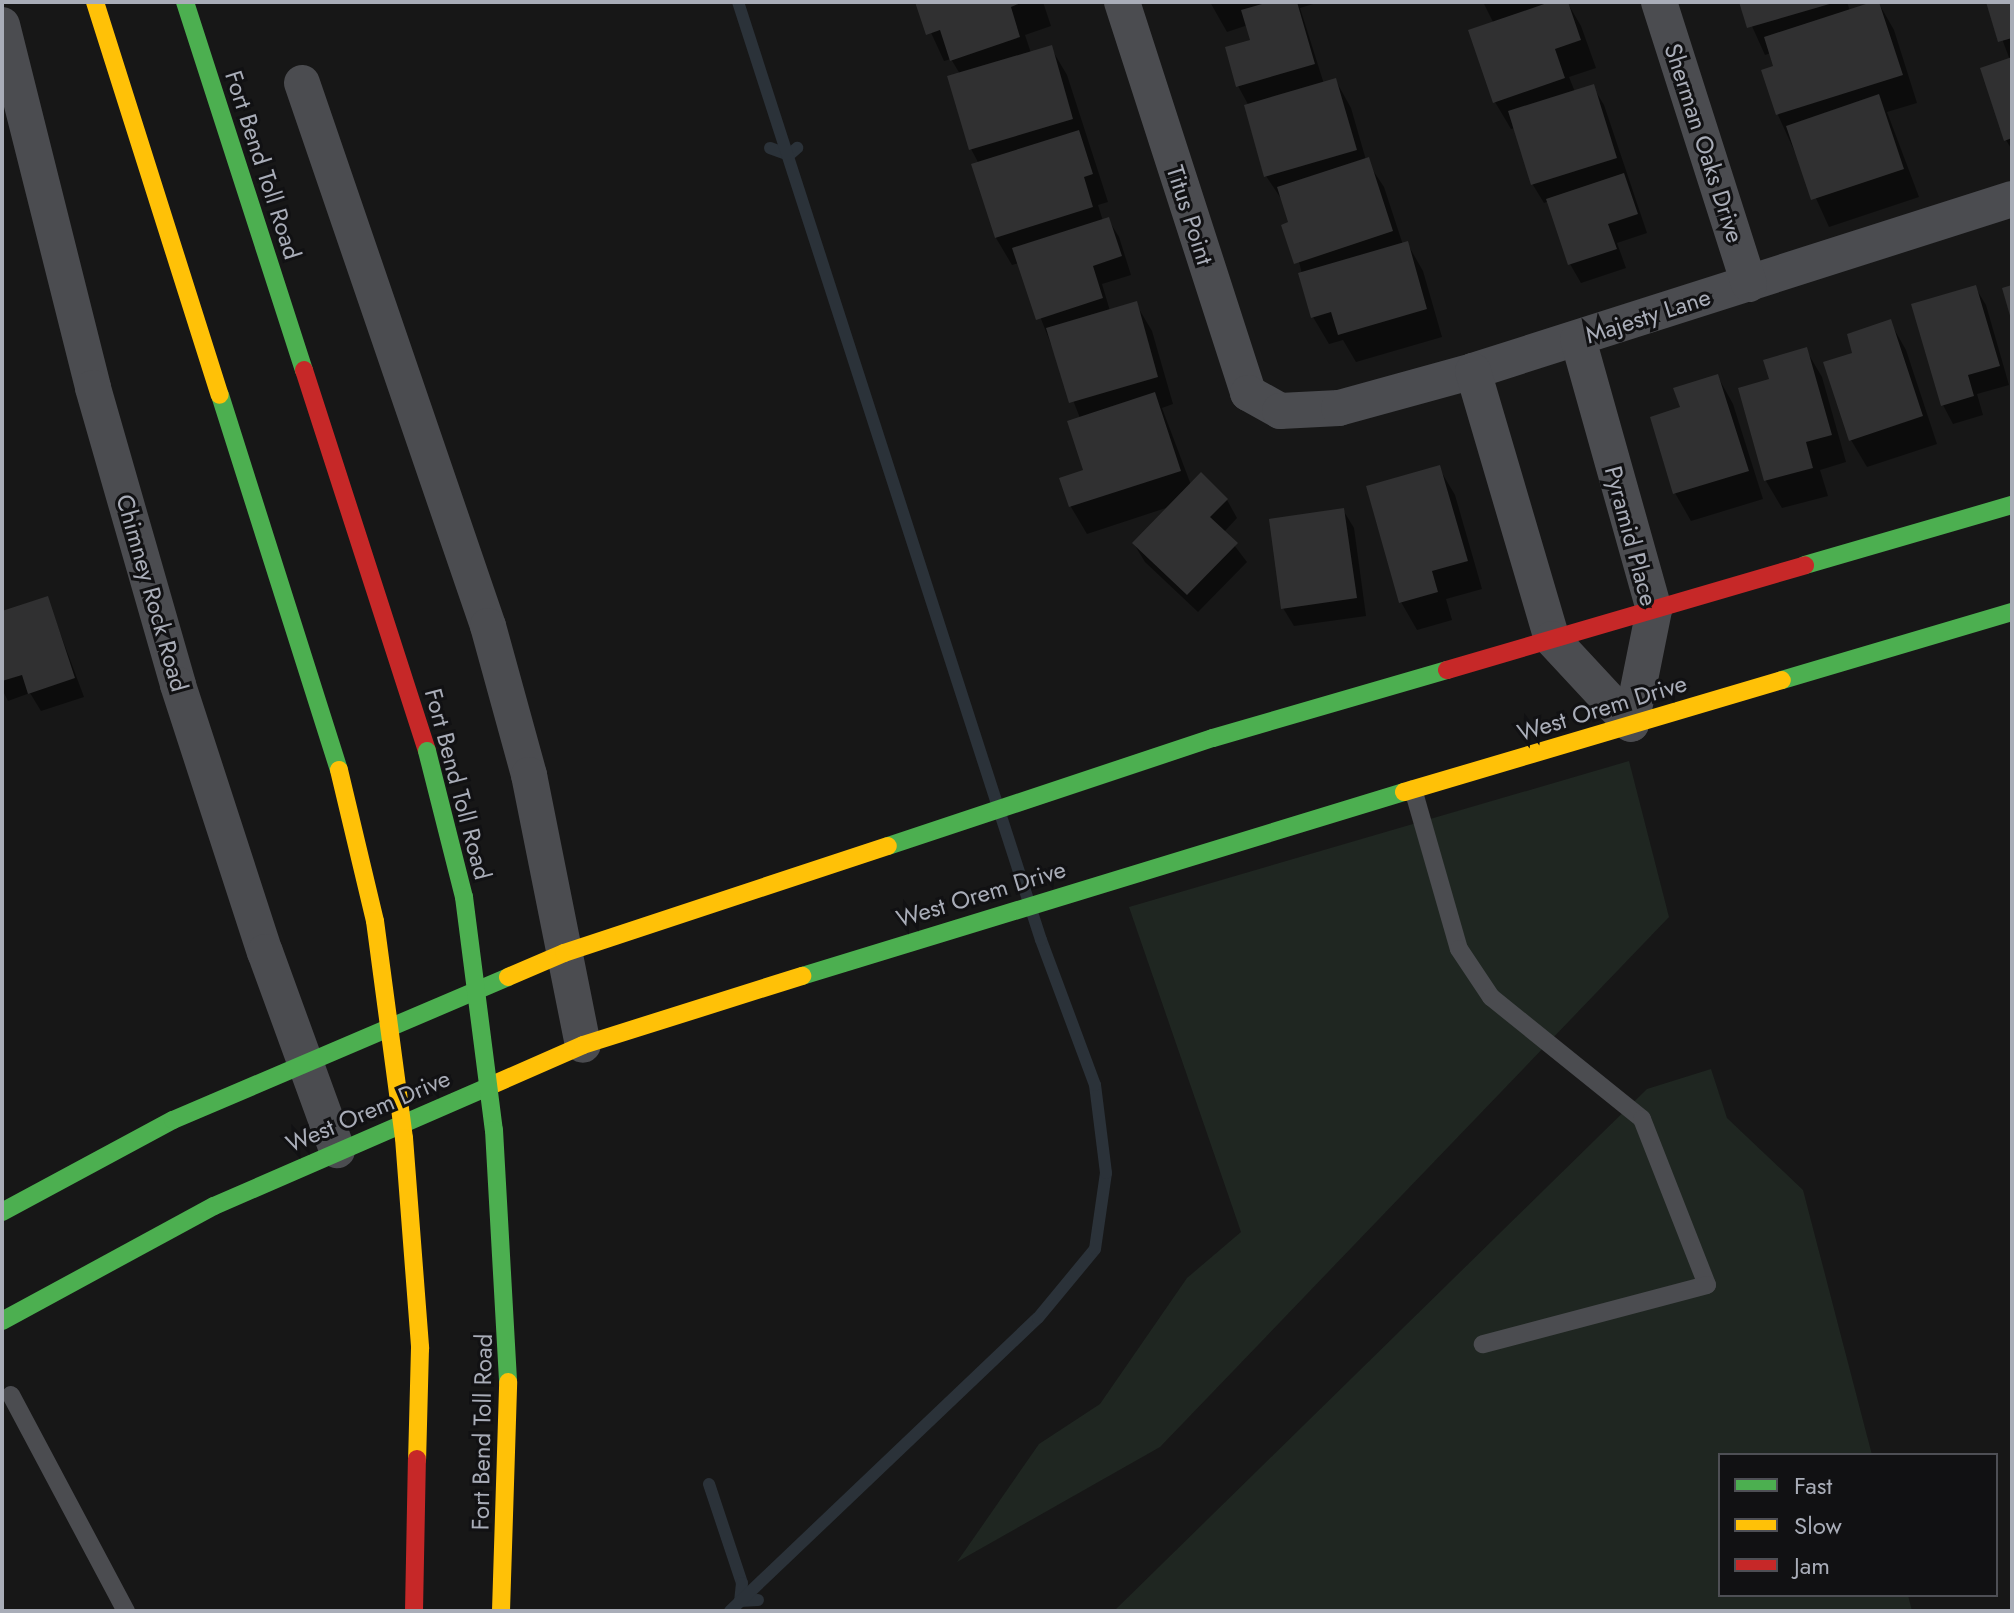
<!DOCTYPE html>
<style>
body{margin:0}
#map{position:relative;width:2014px;height:1613px;overflow:hidden;background:#171717;font-family:Jost,sans-serif}
div>[style]{position:absolute}
.green>*{inset:0;background:#1f2621}
.shadow>*{inset:0;background:#0007}
.stream>*{height:12px;margin:-6px;padding:0 6px;transform-origin:6px;border-radius:6px;background:#2b3239}
.building>*{inset:0;background:#303031}
.lane>*{height:18px;margin:-9px;padding:0 9px;transform-origin:9px;border-radius:9px;background:#4b4c50}
.street>*{height:36px;margin:-18px;padding:0 18px;transform-origin:18px;border-radius:18px;background:#4b4c50}
.fast>*{height:18px;margin:-9px;padding:0 9px;transform-origin:9px;border-radius:9px;background:#4caf50}
.slow>*{height:18px;margin:-9px;padding:0 9px;transform-origin:9px;border-radius:9px;background:#ffc107}
.jam>*{height:18px;margin:-9px;padding:0 9px;transform-origin:9px;border-radius:9px;background:#c62828}
.fast-bridge>*{height:18px;margin:-9px;padding:0 9px;transform-origin:9px;border-radius:9px;background:#4caf50}
.slow-bridge>*{height:18px;margin:-9px;padding:0 9px;transform-origin:9px;border-radius:9px;background:#ffc107}
.jam-bridge>*{height:18px;margin:-9px;padding:0 9px;transform-origin:9px;border-radius:9px;background:#c62828}
span{translate:-50% -50%;white-space:nowrap;text-align:center;line-height:1.15;-webkit-text-stroke:6px #111113;paint-order:stroke}
.street-label{font-size:24px;color:#a9adb8}
.frame{position:absolute;inset:0;border:4px solid #a9adb8;pointer-events:none}
.legend{position:absolute;left:1718px;top:1453px;width:280px;height:144px;box-sizing:border-box;background:#111113;border:2px solid #4e4f55;margin:0;padding:10px 14px;list-style:none;font-size:24px;color:#a9adb8}
.legend li{display:flex;align-items:center;gap:16px;height:40px}
.legend b{width:40px;border:2px solid #4e4f55}
</style>
<div id="map">
<div class="green">
<i style="clip-path:polygon(1629px 761px,1669px 917px,1160px 1447px,957px 1562px,1039px 1444px,1100px 1404px,1187px 1278px,1241px 1232px,1129px 907px)"></i>
<i style="clip-path:polygon(1711px 1069px,1727px 1118px,1803px 1190px,1872px 1455px,1720px 1455px,1720px 1595px,1908px 1595px,1912px 1611px,1114px 1611px,1647px 1089px)"></i>
</div>
<div class="shadow">
<i style="clip-path:polygon(917px 2px,1043px 2px,1051px 26px,1025px 35px,1031px 53px,1051px 48px,1067px 75px,1108px 202px,1098px 205px,1103px 221px,1108px 219px,1119px 237px,1131px 275px,1102px 284px,1110px 311px,1136px 304px,1152px 331px,1173px 404px,1162px 408px,1191px 485px,1227px 500px,1237px 518px,1224px 532px,1247px 562px,1198px 612px,1145px 562px,1134px 544px,1169px 507px,1087px 534px,1071px 507px,1062px 479px,1085px 471px,1080px 418px,1019px 263px,1012px 265px,996px 238px,973px 166px,979px 164px,971px 149px,960px 74px,951px 59px,944px 61px)"></i>
<i style="clip-path:polygon(1210px 2px,1320px 2px,1300px 8px,1324px 84px,1336px 81px,1351px 108px,1366px 160px,1384px 187px,1403px 245px,1407px 243px,1423px 271px,1442px 337px,1356px 362px,1343px 340px,1329px 344px,1313px 317px,1284px 203px,1266px 176px,1249px 106px,1238px 86px,1253px 41px,1248px 25px,1227px 32px)"></i>
<i style="clip-path:polygon(1483px 2px,1567px 2px,1581px 26px,1596px 68px,1569px 77px,1575px 92px,1593px 87px,1604px 105px,1647px 233px,1617px 243px,1626px 268px,1581px 283px,1570px 264px,1549px 201px,1544px 203px,1533px 185px,1515px 128px,1511px 129px,1495px 102px,1494px 24px)"></i>
<i style="clip-path:polygon(1741px 2px,1847px 2px,1850px 11px,1878px 2px,1894px 30px,1917px 103px,1887px 112px,1919px 197px,1829px 227px,1778px 115px,1764px 71px,1776px 67px,1771px 53px,1765px 55px)"></i>
<i style="clip-path:polygon(1988px 2px,2012px 2px,2012px 150px,2006px 140px,2010px 60px)"></i>
<i style="clip-path:polygon(1975px 287px,1986px 305px,2009px 385px,1977px 394px,1983px 415px,1953px 424px,1943px 405px)"></i>
<i style="clip-path:polygon(1890px 322px,1906px 350px,1937px 444px,1867px 467px,1851px 440px,1855px 354px)"></i>
<i style="clip-path:polygon(1806px 350px,1822px 377px,1846px 462px,1820px 470px,1828px 496px,1782px 508px,1766px 481px,1740px 389px,1772px 380px)"></i>
<i style="clip-path:polygon(1718px 377px,1733px 404px,1763px 499px,1691px 521px,1675px 493px,1652px 418px,1682px 409px)"></i>
<i style="clip-path:polygon(1439px 468px,1455px 495px,1482px 589px,1446px 599px,1452px 620px,1417px 630px,1401px 602px)"></i>
<i style="clip-path:polygon(1343px 510px,1354px 528px,1366px 616px,1294px 626px,1283px 608px)"></i>
<i style="clip-path:polygon(47px 598px,84px 697px,41px 711px,30px 693px,8px 701px,2px 689px,2px 613px)"></i>
</div>
<div class="stream">
<i style="left:770px;top:148px;width:20px;rotate:20deg"></i>
<i style="left:789px;top:155px;width:11px;rotate:-41deg"></i>
<i style="left:709px;top:1484px;width:104px;rotate:71.6deg"></i>
<i style="left:742px;top:1583px;width:18px;rotate:96deg"></i>
<i style="left:740px;top:1601px;width:18px;rotate:-3deg"></i>
<i style="left:730px;top:1611px;width:425px;rotate:-43.6deg"></i>
<i style="left:1038px;top:1318px;width:89px;rotate:-50.4deg"></i>
<i style="left:1095px;top:1249px;width:77px;rotate:-81.8deg"></i>
<i style="left:1106px;top:1173px;width:89px;rotate:-97.1deg"></i>
<i style="left:1095px;top:1085px;width:155px;rotate:-110.4deg"></i>
<i style="left:1041px;top:940px;width:986px;rotate:-107.9deg"></i>
</div>
<div class="building">
<i style="clip-path:polygon(915px 2px,1023px 2px,1011px 7px,1020px 37px,950px 61px,940px 30px,926px 35px)"></i>
<i style="clip-path:polygon(1269px 2px,1297px 2px,1315px 64px,1236px 87px,1225px 47px,1250px 40px,1241px 10px)"></i>
<i style="clip-path:polygon(1550px 2px,1568px 2px,1581px 40px,1555px 49px,1565px 78px,1493px 103px,1468px 30px)"></i>
<i style="clip-path:polygon(1739px 2px,1833px 2px,1833px 3px,1747px 28px)"></i>
<i style="clip-path:polygon(1872px 2px,1879px 2px,1903px 75px,1776px 115px,1761px 70px,1773px 66px,1764px 37px)"></i>
<i style="clip-path:polygon(1986px 2px,2012px 2px,2012px 38px,1998px 42px)"></i>
<i style="clip-path:polygon(1052px 45px,1073px 119px,969px 150px,947px 76px)"></i>
<i style="clip-path:polygon(2012px 57px,2012px 138px,2004px 141px,1980px 68px)"></i>
<i style="clip-path:polygon(1336px 78px,1357px 150px,1264px 177px,1244px 105px)"></i>
<i style="clip-path:polygon(1594px 84px,1617px 158px,1531px 185px,1508px 111px)"></i>
<i style="clip-path:polygon(1879px 94px,1904px 169px,1811px 200px,1786px 126px)"></i>
<i style="clip-path:polygon(1079px 130px,1093px 174px,1084px 177px,1093px 207px,995px 238px,971px 164px)"></i>
<i style="clip-path:polygon(1369px 157px,1393px 231px,1294px 264px,1281px 225px,1288px 222px,1277px 187px)"></i>
<i style="clip-path:polygon(1624px 173px,1638px 214px,1608px 224px,1617px 249px,1568px 265px,1546px 199px)"></i>
<i style="clip-path:polygon(1109px 217px,1122px 256px,1093px 266px,1103px 298px,1036px 320px,1012px 248px)"></i>
<i style="clip-path:polygon(1408px 241px,1427px 309px,1338px 335px,1331px 312px,1311px 318px,1298px 273px)"></i>
<i style="clip-path:polygon(1976px 285px,2000px 366px,1968px 375px,1974px 396px,1941px 406px,1911px 304px)"></i>
<i style="clip-path:polygon(2012px 285px,2012px 319px,2011px 319px,2002px 288px)"></i>
<i style="clip-path:polygon(1137px 301px,1158px 377px,1069px 403px,1046px 328px)"></i>
<i style="clip-path:polygon(1891px 319px,1923px 416px,1849px 441px,1823px 362px,1852px 353px,1847px 334px)"></i>
<i style="clip-path:polygon(1807px 347px,1832px 435px,1806px 442px,1813px 468px,1764px 481px,1738px 388px,1769px 379px,1763px 360px)"></i>
<i style="clip-path:polygon(1718px 374px,1749px 471px,1673px 494px,1650px 417px,1680px 407px,1673px 388px)"></i>
<i style="clip-path:polygon(1155px 392px,1181px 471px,1069px 507px,1059px 478px,1083px 470px,1067px 421px)"></i>
<i style="clip-path:polygon(1440px 465px,1468px 561px,1432px 571px,1438px 592px,1399px 603px,1366px 486px)"></i>
<i style="clip-path:polygon(1201px 472px,1228px 499px,1210px 517px,1238px 543px,1187px 595px,1132px 543px)"></i>
<i style="clip-path:polygon(1344px 508px,1357px 598px,1281px 609px,1269px 519px)"></i>
<i style="clip-path:polygon(48px 596px,75px 678px,28px 694px,22px 675px,2px 681px,2px 611px)"></i>
</div>
<div class="lane">
<i style="left:1413px;top:789px;width:166px;rotate:74deg"></i>
<i style="left:1459px;top:949px;width:58px;rotate:56.3deg"></i>
<i style="left:1491px;top:997px;width:194px;rotate:38.9deg"></i>
<i style="left:1642px;top:1119px;width:178px;rotate:68.6deg"></i>
<i style="left:1707px;top:1285px;width:232px;rotate:165.2deg"></i>
<i style="left:11px;top:1395px;width:245px;rotate:62deg"></i>
</div>
<div class="street">
<i style="left:1122px;top:2px;width:411px;rotate:72.1deg"></i>
<i style="left:1248px;top:393px;width:37px;rotate:29deg"></i>
<i style="left:1280px;top:411px;width:59px;rotate:-2.9deg"></i>
<i style="left:1339px;top:408px;width:139px;rotate:-15.4deg"></i>
<i style="left:1473px;top:371px;width:566px;rotate:-17.7deg"></i>
<i style="left:1659px;top:2px;width:296px;rotate:72.3deg"></i>
<i style="left:2px;top:25px;width:374px;rotate:75.9deg"></i>
<i style="left:93px;top:388px;width:309px;rotate:74deg"></i>
<i style="left:178px;top:685px;width:281px;rotate:72deg"></i>
<i style="left:265px;top:952px;width:211px;rotate:70deg"></i>
<i style="left:302px;top:83px;width:574px;rotate:71.09deg"></i>
<i style="left:488px;top:626px;width:155px;rotate:74.6deg"></i>
<i style="left:529px;top:775px;width:275px;rotate:78.7deg"></i>
<i style="left:1578px;top:339px;width:281px;rotate:74.3deg"></i>
<i style="left:1654px;top:610px;width:116px;rotate:101.4deg"></i>
<i style="left:1473px;top:371px;width:279px;rotate:73.6deg"></i>
<i style="left:1552px;top:639px;width:116px;rotate:47.1deg"></i>
</div>
<div class="fast">
<i style="left:185px;top:2px;width:387px;rotate:72.1deg"></i>
<i style="left:220px;top:395px;width:393px;rotate:72.4deg"></i>
<i style="left:1805px;top:565px;width:216px;rotate:-16.2deg"></i>
<i style="left:1782px;top:680px;width:240px;rotate:-16.5deg"></i>
<i style="left:888px;top:846px;width:342px;rotate:-18.4deg"></i>
<i style="left:1213px;top:738px;width:244px;rotate:-16.2deg"></i>
<i style="left:802px;top:976px;width:629px;rotate:-17deg"></i>
<i style="left:2px;top:1212px;width:194px;rotate:-28.3deg"></i>
<i style="left:173px;top:1120px;width:364px;rotate:-23.1deg"></i>
<i style="left:2px;top:1321px;width:241px;rotate:-28.5deg"></i>
<i style="left:214px;top:1206px;width:303px;rotate:-23.5deg"></i>
</div>
<div class="slow">
<i style="left:95px;top:2px;width:412px;rotate:72.4deg"></i>
<i style="left:1404px;top:792px;width:394px;rotate:-16.5deg"></i>
<i style="left:508px;top:977px;width:61px;rotate:-23.2deg"></i>
<i style="left:564px;top:953px;width:341px;rotate:-18.3deg"></i>
<i style="left:492px;top:1085px;width:99px;rotate:-23.7deg"></i>
<i style="left:583px;top:1045px;width:230px;rotate:-17.5deg"></i>
</div>
<div class="jam">
<i style="left:304px;top:370px;width:400px;rotate:72.1deg"></i>
<i style="left:1447px;top:670px;width:373px;rotate:-16.3deg"></i>
</div>
<div class="fast-bridge">
<i style="left:427px;top:751px;width:151px;rotate:75.8deg"></i>
<i style="left:464px;top:897px;width:235px;rotate:82.7deg"></i>
<i style="left:494px;top:1130px;width:252px;rotate:86.8deg"></i>
</div>
<div class="slow-bridge">
<i style="left:339px;top:770px;width:155px;rotate:76.6deg"></i>
<i style="left:375px;top:921px;width:219px;rotate:82.4deg"></i>
<i style="left:404px;top:1138px;width:211px;rotate:85.6deg"></i>
<i style="left:420px;top:1348px;width:111px;rotate:91.5deg"></i>
<i style="left:501px;top:1611px;width:229px;rotate:-88.2deg"></i>
</div>
<div class="jam-bridge">
<i style="left:414px;top:1611px;width:152px;rotate:-88.9deg"></i>
</div>
<div class="street-label">
<span style="left:1704px;top:143px;rotate:72deg">Sherman Oaks Drive</span>
<span style="left:263px;top:165px;rotate:72deg">Fort Bend Toll Road</span>
<span style="left:1190px;top:215px;rotate:72deg">Titus Point</span>
<span style="left:1648px;top:316px;rotate:-18deg">Majesty Lane</span>
<span style="left:1631px;top:536px;rotate:75deg">Pyramid Place</span>
<span style="left:152px;top:593px;rotate:74deg">Chimney Rock Road</span>
<span style="left:1602px;top:708px;rotate:-17deg">West Orem Drive</span>
<span style="left:458px;top:784px;rotate:75deg">Fort Bend Toll Road</span>
<span style="left:981px;top:894px;rotate:-17deg">West Orem Drive</span>
<span style="left:368px;top:1111px;rotate:-23deg">West Orem Drive</span>
<span style="left:482px;top:1432px;rotate:-89deg">Fort Bend Toll Road</span>
</div>
<div class="frame"></div>
<ul class="legend">
<li><b style="height:10px;background:#4caf50"></b>Fast</li>
<li><b style="height:10px;background:#ffc107"></b>Slow</li>
<li><b style="height:10px;background:#c62828"></b>Jam</li>
</ul>
</div>
